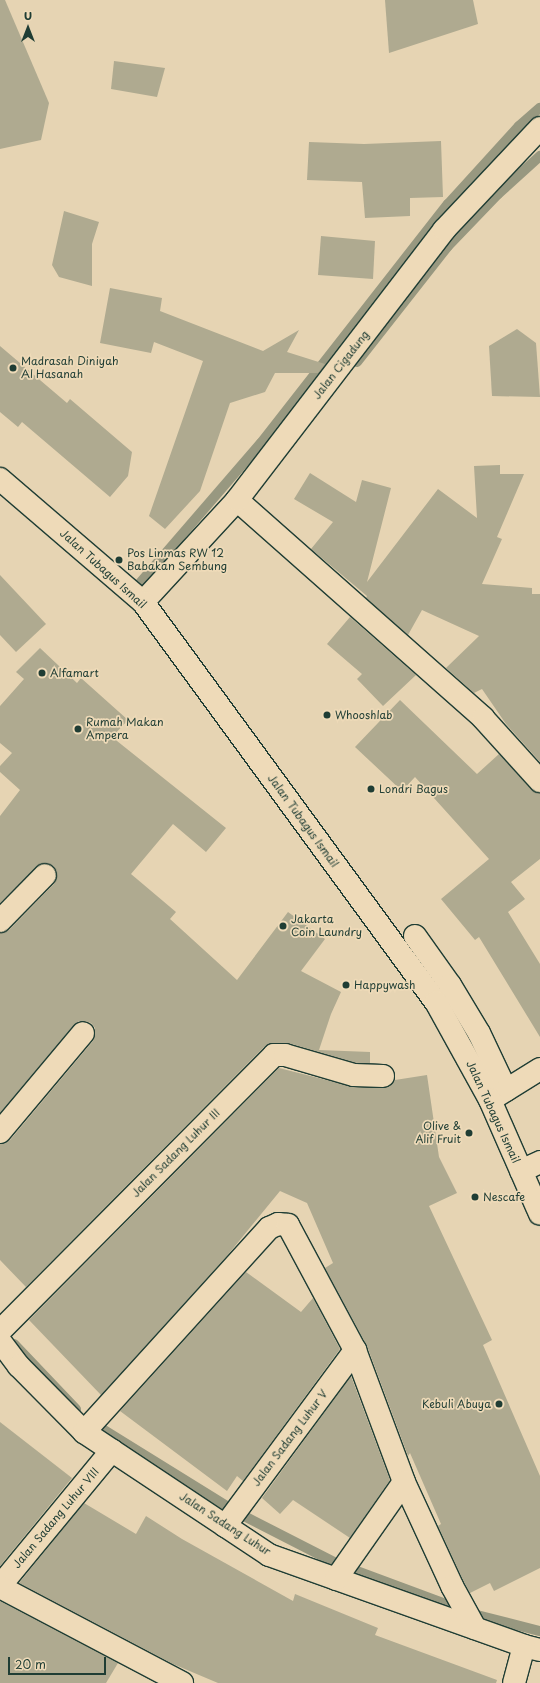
<!DOCTYPE html>
<style>
body{margin:0}
#map{position:relative;width:540px;height:1683px;overflow:hidden;background:#e6d4b3;font-family:"Playpen Sans",sans-serif}
div>[style]{position:absolute}
.stream>*{height:10px;margin:-5px;padding:0 5px;transform-origin:5px;border-radius:5px;background:#989880}
.building>*{inset:0;background:#afaa90}
.roads{filter:drop-shadow(1px 0 #1f3d34) drop-shadow(-1px 0 #1f3d34) drop-shadow(0 1px #1f3d34) drop-shadow(0 -1px #1f3d34)}
.minor>*{height:22px;margin:-11px;padding:0 11px;transform-origin:11px;border-radius:11px;background:#eedab8}
.major>*{height:22px;margin:-11px;padding:0 11px;transform-origin:11px;border-radius:11px;background:#eedab8}
.dots>*{width:11px;height:11px;translate:-50% -50%;box-sizing:border-box;border:2px solid #eedab8;border-radius:50%}
span{translate:-50% -50%;white-space:nowrap;text-align:center;line-height:1.15;-webkit-text-stroke:3.5px #eedab8;paint-order:stroke}
.poi-label{font-size:11px;color:#1f3d34}
.left{translate:0 -50%;text-align:left}
.right{translate:-100% -50%;text-align:right}
.street-label{font-size:11px;color:#1f3d34}
.north{position:absolute;left:8px;top:8px;width:40px;height:40px;-webkit-text-stroke:3px #eedab8;paint-order:stroke;rotate:0deg;font-size:11px;font-weight:700;line-height:16px;text-align:center;color:#1f3d34}
.north::after{content:'';display:block;margin:auto;width:14px;height:18px;background:#1f3d34;clip-path:polygon(50% 0,100% 100%,50% 72%,0 100%)}
.scale{position:absolute;left:8px;top:1657px;width:98px;height:18px;box-sizing:border-box;border:2px solid #1f3d34;border-top:0;padding-left:5px;font-size:12px;line-height:14px;white-space:nowrap;color:#1f3d34;-webkit-text-stroke:3px #eedab8;paint-order:stroke}
</style>
<div id="map">
<div class="stream">
<i style="left:357px;top:362px;width:147px;rotate:-51.9deg"></i>
<i style="left:448px;top:246px;width:72px;rotate:-46.1deg"></i>
<i style="left:498px;top:194px;width:57px;rotate:-42.1deg"></i>
<i style="left:140px;top:583px;width:185px;rotate:-49.2deg"></i>
<i style="left:261px;top:443px;width:303px;rotate:-52deg"></i>
<i style="left:448px;top:204px;width:105px;rotate:-47.7deg"></i>
<i style="left:519px;top:126px;width:28px;rotate:-41deg"></i>
<i style="left:14px;top:1344px;width:90px;rotate:46.4deg"></i>
<i style="left:104px;top:1430px;width:142px;rotate:31.8deg"></i>
<i style="left:246px;top:1517px;width:101px;rotate:27.1deg"></i>
<i style="left:354px;top:1570px;width:107px;rotate:20.3deg"></i>
<i style="left:477px;top:1615px;width:65px;rotate:14.3deg"></i>
</div>
<div class="building">
<i style="clip-path:polygon(0 0,5px 0,49px 103px,41px 140px,0 149px)"></i>
<i style="clip-path:polygon(385px 0,473px 0,478px 24px,389px 53px)"></i>
<i style="clip-path:polygon(114px 61px,165px 68px,157px 97px,111px 89px)"></i>
<i style="clip-path:polygon(441px 141px,443px 197px,410px 198px,410px 216px,365px 218px,362px 182px,307px 180px,309px 142px,364px 144px)"></i>
<i style="clip-path:polygon(64px 211px,99px 222px,92px 244px,92px 286px,59px 277px,52px 265px)"></i>
<i style="clip-path:polygon(321px 236px,375px 241px,373px 279px,318px 275px)"></i>
<i style="clip-path:polygon(110px 288px,162px 298px,160px 311px,263px 351px,299px 330px,287px 352px,325px 364px,318px 373px,275px 373px,265px 392px,230px 403px,200px 491px,165px 529px,149px 516px,203px 361px,154px 342px,151px 353px,100px 343px)"></i>
<i style="clip-path:polygon(517px 329px,536px 343px,540px 397px,492px 396px,489px 346px)"></i>
<i style="clip-path:polygon(0 346px,67px 403px,70px 399px,132px 452px,128px 476px,110px 497px,22px 422px,18px 427px,0 412px)"></i>
<i style="clip-path:polygon(500px 465px,500px 474px,524px 474px,497px 537px,502px 539px,482px 584px,532px 588px,532px 594px,540px 594px,540px 762px,506px 724px,482px 689px,474px 693px,446px 668px,479px 636px,422px 610px,408px 635px,366px 598px,367px 596px,311px 549px,333px 522px,294px 499px,310px 473px,356px 502px,362px 480px,391px 488px,367px 582px,438px 489px,477px 518px,474px 466px)"></i>
<i style="clip-path:polygon(0 575px,46px 624px,16px 652px,0 635px)"></i>
<i style="clip-path:polygon(350px 617px,416px 675px,383px 706px,357px 679px,362px 674px,327px 644px)"></i>
<i style="clip-path:polygon(40px 648px,77px 683px,81px 678px,128px 720px,112px 737px,226px 828px,206px 852px,173px 824px,131px 874px,176px 912px,170px 919px,237px 980px,288px 912px,325px 939px,301px 971px,341px 992px,331px 1014px,319px 1050px,370px 1052px,370px 1063px,356px 1063px,288px 1043px,274px 1043px,265px 1046px,26px 1287px,0 1260px,0 1144px,10px 1140px,93px 1041px,95px 1035px,95px 1028px,91px 1023px,85px 1021px,79px 1021px,74px 1025px,0 1113px,0 933px,9px 930px,54px 884px,57px 878px,57px 871px,53px 866px,48px 863px,41px 863px,0 903px,0 816px,20px 790px,0 772px,0 766px,12px 753px,0 743px,0 706px,24px 679px,16px 672px)"></i>
<i style="clip-path:polygon(400px 700px,477px 774px,499px 754px,531px 789px,540px 793px,540px 859px,511px 882px,525px 899px,508px 912px,540px 964px,540px 1037px,479px 937px,475px 940px,441px 899px,489px 859px,415px 777px,402px 791px,355px 747px)"></i>
<i style="clip-path:polygon(279px 1068px,354px 1087px,383px 1088px,389px 1087px,395px 1080px,427px 1075px,439px 1157px,457px 1193px,429px 1206px,492px 1340px,483px 1345px,540px 1476px,540px 1568px,494px 1591px,490px 1583px,470px 1593px,463px 1580px,438px 1526px,441px 1524px,410px 1453px,408px 1456px,367px 1346px,325px 1268px,333px 1263px,307px 1203px,280px 1191px,226px 1257px,101px 1395px,29px 1320px)"></i>
<i style="clip-path:polygon(246px 1272px,301px 1312px,313px 1298px,340px 1349px,243px 1481px,237px 1476px,227px 1491px,120px 1411px)"></i>
<i style="clip-path:polygon(351px 1376px,390px 1480px,350px 1538px,293px 1500px,280px 1514px,262px 1498px)"></i>
<i style="clip-path:polygon(0 1422px,72px 1478px,0 1566px)"></i>
<i style="clip-path:polygon(84px 1503px,136px 1534px,146px 1516px,182px 1539px,293px 1601px,295px 1594px,378px 1628px,375px 1635px,497px 1680px,496px 1683px,218px 1683px,173px 1664px,19px 1583px)"></i>
<i style="clip-path:polygon(0 1601px,118px 1663px,106px 1683px,0 1683px)"></i>
</div>
<div class="roads">
<div class="minor">
<i style="left:237px;top:500px;width:329px;rotate:41.5deg"></i>
<i style="left:483px;top:718px;width:85px;rotate:47.9deg"></i>
<i style="left:143px;top:602px;width:139px;rotate:-47.3deg"></i>
<i style="left:237px;top:500px;width:340px;rotate:-52.5deg"></i>
<i style="left:444px;top:230px;width:140px;rotate:-46.7deg"></i>
<i style="left:0;top:921px;width:64px;rotate:-45.6deg"></i>
<i style="left:415px;top:936px;width:60px;rotate:54.5deg"></i>
<i style="left:450px;top:985px;width:56px;rotate:58.9deg"></i>
<i style="left:479px;top:1033px;width:63px;rotate:64.7deg"></i>
<i style="left:495px;top:1097px;width:53px;rotate:-31.9deg"></i>
<i style="left:0;top:1132px;width:129px;rotate:-50deg"></i>
<i style="left:521px;top:1171px;width:21px;rotate:-25deg"></i>
<i style="left:0;top:1331px;width:389px;rotate:-45.2deg"></i>
<i style="left:274px;top:1055px;width:11px"></i>
<i style="left:285px;top:1055px;width:72px;rotate:16.2deg"></i>
<i style="left:354px;top:1075px;width:29px;rotate:2deg"></i>
<i style="left:0;top:1341px;width:31px;rotate:53deg"></i>
<i style="left:19px;top:1366px;width:93px;rotate:45.4deg"></i>
<i style="left:84px;top:1432px;width:222px;rotate:33.6deg"></i>
<i style="left:269px;top:1555px;width:271px;rotate:19.6deg"></i>
<i style="left:524px;top:1646px;width:16px;rotate:14deg"></i>
<i style="left:84px;top:1432px;width:275px;rotate:-47.8deg"></i>
<i style="left:269px;top:1228px;width:10px;rotate:-24deg"></i>
<i style="left:278px;top:1224px;width:10px;rotate:6deg"></i>
<i style="left:288px;top:1225px;width:142px;rotate:61.8deg"></i>
<i style="left:355px;top:1350px;width:141px;rotate:69.6deg"></i>
<i style="left:404px;top:1482px;width:115px;rotate:65.2deg"></i>
<i style="left:452px;top:1586px;width:48px;rotate:61.3deg"></i>
<i style="left:225px;top:1526px;width:219px;rotate:-53.5deg"></i>
<i style="left:336px;top:1579px;width:118px;rotate:-55deg"></i>
<i style="left:0;top:1586px;width:176px;rotate:-50.5deg"></i>
<i style="left:0;top:1587px;width:206px;rotate:27.8deg"></i>
<i style="left:514px;top:1683px;width:38px;rotate:-75deg"></i>
</div>
<div class="major">
<i style="left:0;top:479px;width:189px;rotate:40.7deg"></i>
<i style="left:143px;top:602px;width:496px;rotate:53.8deg"></i>
<i style="left:436px;top:1002px;width:112px;rotate:61.1deg"></i>
<i style="left:490px;top:1100px;width:124px;rotate:66.3deg"></i>
</div>
</div>
<div class="dots">
<i style="left:13px;top:368px;background:#1f3d34"></i>
<i style="left:119px;top:560px;background:#1f3d34"></i>
<i style="left:42px;top:673px;background:#1f3d34"></i>
<i style="left:327px;top:715px;background:#1f3d34"></i>
<i style="left:78px;top:729px;background:#1f3d34"></i>
<i style="left:371px;top:789px;background:#1f3d34"></i>
<i style="left:283px;top:926px;background:#1f3d34"></i>
<i style="left:346px;top:985px;background:#1f3d34"></i>
<i style="left:469px;top:1133px;background:#1f3d34"></i>
<i style="left:475px;top:1197px;background:#1f3d34"></i>
<i style="left:499px;top:1404px;background:#1f3d34"></i>
</div>
<div class="poi-label">
<span class="left" style="left:21px;top:368px">Madrasah Diniyah<br>Al Hasanah</span>
<span class="left" style="left:127px;top:560px">Pos Linmas RW 12<br>Babakan Sembung</span>
<span class="left" style="left:50px;top:673px">Alfamart</span>
<span class="left" style="left:335px;top:715px">Whooshlab</span>
<span class="left" style="left:86px;top:729px">Rumah Makan<br>Ampera</span>
<span class="left" style="left:379px;top:789px">Londri Bagus</span>
<span class="left" style="left:291px;top:926px">Jakarta<br>Coin Laundry</span>
<span class="left" style="left:354px;top:985px">Happywash</span>
<span class="right" style="left:461px;top:1133px">Olive &amp;<br>Alif Fruit</span>
<span class="left" style="left:483px;top:1197px">Nescafe</span>
<span class="right" style="left:491px;top:1404px">Kebuli Abuya</span>
</div>
<div class="street-label">
<span style="left:341px;top:365px;rotate:-52deg">Jalan Cigadung</span>
<span style="left:103px;top:569px;rotate:42deg">Jalan Tubagus Ismail</span>
<span style="left:303px;top:821px;rotate:54deg">Jalan Tubagus Ismail</span>
<span style="left:493px;top:1112px;rotate:65deg">Jalan Tubagus Ismail</span>
<span style="left:176px;top:1153px;rotate:-45deg">Jalan Sadang Luhur III</span>
<span style="left:290px;top:1438px;rotate:-53deg">Jalan Sadang Luhur V</span>
<span style="left:56px;top:1518px;rotate:-50deg">Jalan Sadang Luhur VIII</span>
<span style="left:225px;top:1524px;rotate:33deg">Jalan Sadang Luhur</span>
</div>
<div class="north">U</div>
<div class="scale">20 m</div>
</div>
